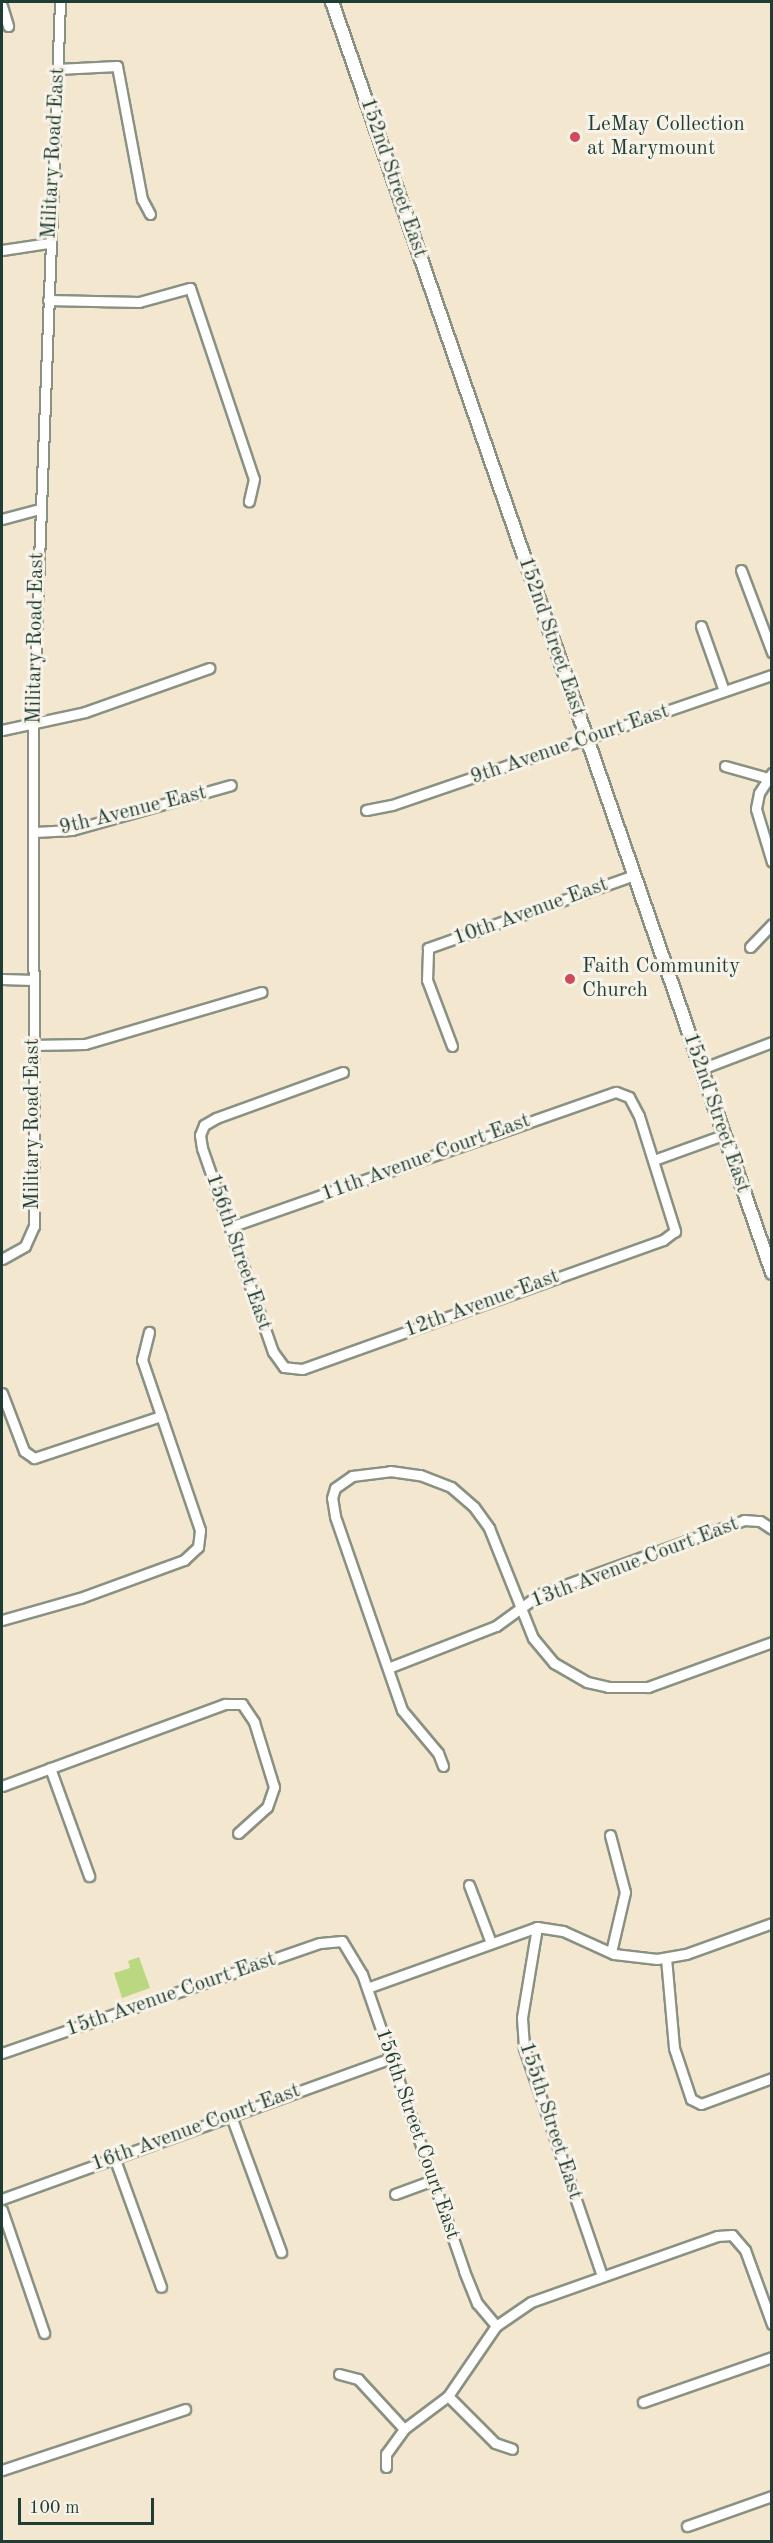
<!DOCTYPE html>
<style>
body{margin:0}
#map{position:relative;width:773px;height:2543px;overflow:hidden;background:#f3e7d0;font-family:"Old Standard TT",serif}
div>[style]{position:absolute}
.green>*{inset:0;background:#b9d87f}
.roads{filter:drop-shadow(2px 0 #899282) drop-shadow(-2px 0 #899282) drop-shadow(0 2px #899282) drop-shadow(0 -2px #899282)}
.minor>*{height:9px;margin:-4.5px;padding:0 4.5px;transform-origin:4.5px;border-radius:4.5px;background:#fff}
.secondary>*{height:12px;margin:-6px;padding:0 6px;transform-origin:6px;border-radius:6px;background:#fff}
.dots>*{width:16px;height:16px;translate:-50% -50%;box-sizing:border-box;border:3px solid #f7f3e8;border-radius:50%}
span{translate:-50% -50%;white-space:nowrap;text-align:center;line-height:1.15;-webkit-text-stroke:6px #f7f3e8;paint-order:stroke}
.poi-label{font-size:21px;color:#1f3d34}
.left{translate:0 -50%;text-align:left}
.street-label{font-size:21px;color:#1f3d34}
.frame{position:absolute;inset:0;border:3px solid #1f3d34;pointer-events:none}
.scale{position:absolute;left:18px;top:2498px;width:136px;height:27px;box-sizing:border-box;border:3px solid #1f3d34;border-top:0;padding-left:8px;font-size:18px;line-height:21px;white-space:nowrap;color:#1f3d34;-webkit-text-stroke:4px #f7f3e8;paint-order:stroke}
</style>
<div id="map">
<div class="green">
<i style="clip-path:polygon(139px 1957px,150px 1988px,122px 1998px,114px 1973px,130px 1968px,128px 1961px)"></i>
</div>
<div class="roads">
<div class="minor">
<i style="left:2px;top:6px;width:21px;rotate:73deg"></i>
<i style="left:57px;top:69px;width:60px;rotate:-2.9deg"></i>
<i style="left:117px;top:66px;width:135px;rotate:79.4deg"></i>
<i style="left:142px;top:199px;width:17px;rotate:62deg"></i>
<i style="left:2px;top:250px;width:48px;rotate:-8.5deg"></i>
<i style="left:48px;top:300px;width:91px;rotate:1.3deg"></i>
<i style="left:139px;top:302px;width:53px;rotate:-15.4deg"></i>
<i style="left:190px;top:288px;width:201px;rotate:71.5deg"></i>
<i style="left:254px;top:479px;width:23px;rotate:103deg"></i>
<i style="left:2px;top:519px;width:38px;rotate:-15deg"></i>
<i style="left:741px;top:570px;width:88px;rotate:69.3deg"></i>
<i style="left:701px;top:626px;width:69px;rotate:70.5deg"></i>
<i style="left:2px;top:730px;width:85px;rotate:-12.2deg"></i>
<i style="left:85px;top:712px;width:132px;rotate:-19.5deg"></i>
<i style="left:725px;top:766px;width:45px;rotate:15.6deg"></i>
<i style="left:772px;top:773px;width:24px;rotate:123deg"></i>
<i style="left:759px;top:793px;width:16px;rotate:101deg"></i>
<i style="left:756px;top:809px;width:55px;rotate:73.2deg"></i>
<i style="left:366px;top:810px;width:26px;rotate:-11deg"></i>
<i style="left:392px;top:805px;width:402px;rotate:-18.9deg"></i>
<i style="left:35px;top:832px;width:37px;rotate:-3deg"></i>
<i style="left:72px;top:830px;width:165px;rotate:-15.8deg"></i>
<i style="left:750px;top:947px;width:32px;rotate:-46deg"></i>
<i style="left:2px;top:979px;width:31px;rotate:2deg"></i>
<i style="left:32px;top:1045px;width:53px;rotate:-1.1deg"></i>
<i style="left:85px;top:1044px;width:184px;rotate:-16.4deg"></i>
<i style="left:452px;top:1046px;width:71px;rotate:-110.7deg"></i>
<i style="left:427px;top:980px;width:32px;rotate:-88deg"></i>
<i style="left:428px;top:948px;width:219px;rotate:-19.5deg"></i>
<i style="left:701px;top:1069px;width:76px;rotate:-20.8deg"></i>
<i style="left:654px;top:1160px;width:73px;rotate:-19.9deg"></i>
<i style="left:230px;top:1227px;width:409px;rotate:-19.3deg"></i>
<i style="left:616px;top:1092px;width:14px;rotate:21deg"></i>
<i style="left:629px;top:1097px;width:21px;rotate:62deg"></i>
<i style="left:639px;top:1116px;width:121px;rotate:72.6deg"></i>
<i style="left:675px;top:1231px;width:15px;rotate:143deg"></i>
<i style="left:663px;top:1240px;width:383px;rotate:160.3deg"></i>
<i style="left:302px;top:1369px;width:18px;rotate:-174deg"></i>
<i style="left:284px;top:1367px;width:19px;rotate:-126deg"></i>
<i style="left:273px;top:1352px;width:216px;rotate:-109.2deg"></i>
<i style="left:202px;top:1148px;width:13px;rotate:-99deg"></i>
<i style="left:200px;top:1135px;width:11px;rotate:-68deg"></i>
<i style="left:204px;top:1125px;width:14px;rotate:-30deg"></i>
<i style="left:216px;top:1118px;width:135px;rotate:-19.9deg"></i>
<i style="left:2px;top:1259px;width:26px;rotate:-29deg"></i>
<i style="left:25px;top:1246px;width:22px;rotate:-66deg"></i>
<i style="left:34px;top:1226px;width:505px;rotate:-90.11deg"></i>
<i style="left:33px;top:721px;width:720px;rotate:-87.85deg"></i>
<i style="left:2px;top:1393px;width:62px;rotate:69.2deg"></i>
<i style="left:24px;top:1451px;width:12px;rotate:35deg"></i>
<i style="left:34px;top:1458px;width:134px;rotate:-18.3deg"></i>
<i style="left:2px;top:1620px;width:81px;rotate:-15.8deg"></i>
<i style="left:80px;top:1598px;width:111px;rotate:-20.1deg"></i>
<i style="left:184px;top:1560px;width:19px;rotate:-43deg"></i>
<i style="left:198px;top:1547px;width:17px;rotate:-83deg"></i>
<i style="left:200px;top:1530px;width:180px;rotate:-108.8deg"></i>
<i style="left:142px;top:1360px;width:29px;rotate:-76deg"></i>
<i style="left:388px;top:1668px;width:116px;rotate:-21.3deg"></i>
<i style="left:496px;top:1626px;width:54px;rotate:-36deg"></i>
<i style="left:540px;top:1594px;width:217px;rotate:-19.9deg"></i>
<i style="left:744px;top:1520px;width:16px;rotate:4deg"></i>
<i style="left:760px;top:1521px;width:14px;rotate:34deg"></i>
<i style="left:443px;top:1766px;width:14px;rotate:-111deg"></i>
<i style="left:438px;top:1753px;width:56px;rotate:-129.9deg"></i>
<i style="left:402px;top:1710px;width:205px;rotate:-109.1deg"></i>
<i style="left:335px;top:1516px;width:18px;rotate:-99deg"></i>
<i style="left:332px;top:1498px;width:10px;rotate:-73deg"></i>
<i style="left:335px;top:1488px;width:21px;rotate:-35deg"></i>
<i style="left:352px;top:1476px;width:38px;rotate:-7deg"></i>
<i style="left:390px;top:1471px;width:30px;rotate:8deg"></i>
<i style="left:420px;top:1475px;width:33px;rotate:21deg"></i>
<i style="left:451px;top:1487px;width:30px;rotate:41deg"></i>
<i style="left:474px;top:1507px;width:26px;rotate:54deg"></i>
<i style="left:489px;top:1528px;width:118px;rotate:68.2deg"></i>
<i style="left:533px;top:1638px;width:33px;rotate:50deg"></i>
<i style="left:554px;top:1663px;width:38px;rotate:30deg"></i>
<i style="left:587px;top:1682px;width:22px;rotate:13deg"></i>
<i style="left:608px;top:1687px;width:40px"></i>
<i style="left:648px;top:1687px;width:132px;rotate:-19.9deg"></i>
<i style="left:50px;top:1768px;width:115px;rotate:70.1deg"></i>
<i style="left:2px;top:1786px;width:238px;rotate:-20.2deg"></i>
<i style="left:225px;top:1704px;width:17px"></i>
<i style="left:242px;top:1704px;width:22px;rotate:56deg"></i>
<i style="left:254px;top:1722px;width:68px;rotate:72.9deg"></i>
<i style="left:274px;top:1787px;width:21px;rotate:109deg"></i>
<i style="left:267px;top:1807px;width:39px;rotate:138deg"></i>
<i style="left:610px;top:1835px;width:59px;rotate:75.3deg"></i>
<i style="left:625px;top:1892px;width:62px;rotate:103.1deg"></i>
<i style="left:469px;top:1885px;width:62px;rotate:69.2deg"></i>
<i style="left:537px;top:1927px;width:92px;rotate:99.4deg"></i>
<i style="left:522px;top:2018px;width:30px;rotate:86deg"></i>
<i style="left:524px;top:2048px;width:241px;rotate:71.1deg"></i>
<i style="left:666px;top:1958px;width:90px;rotate:84.9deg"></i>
<i style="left:674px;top:2048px;width:54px;rotate:71.6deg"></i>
<i style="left:691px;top:2099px;width:11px;rotate:27deg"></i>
<i style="left:701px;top:2104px;width:76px;rotate:-20.1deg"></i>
<i style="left:367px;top:1988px;width:181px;rotate:-19.7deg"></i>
<i style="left:537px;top:1927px;width:26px;rotate:9deg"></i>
<i style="left:563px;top:1931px;width:56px;rotate:24.3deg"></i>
<i style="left:614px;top:1954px;width:43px;rotate:6.6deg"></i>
<i style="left:657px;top:1959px;width:29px;rotate:-10deg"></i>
<i style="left:686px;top:1954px;width:91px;rotate:-19.8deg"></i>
<i style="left:2px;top:2053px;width:336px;rotate:-19.1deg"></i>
<i style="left:320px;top:1943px;width:22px;rotate:-5deg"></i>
<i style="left:342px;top:1941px;width:39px;rotate:59deg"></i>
<i style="left:362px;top:1974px;width:314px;rotate:71deg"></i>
<i style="left:464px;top:2271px;width:35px;rotate:68deg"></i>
<i style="left:477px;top:2303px;width:30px;rotate:50deg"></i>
<i style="left:231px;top:2116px;width:145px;rotate:69.8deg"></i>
<i style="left:114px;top:2157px;width:138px;rotate:70.1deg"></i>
<i style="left:395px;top:2194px;width:40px;rotate:-20.2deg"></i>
<i style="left:2px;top:2199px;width:414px;rotate:-19.9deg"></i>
<i style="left:2px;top:2210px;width:130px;rotate:71.1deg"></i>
<i style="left:339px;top:2374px;width:20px;rotate:15deg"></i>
<i style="left:358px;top:2379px;width:68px;rotate:47.4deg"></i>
<i style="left:448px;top:2396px;width:66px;rotate:45deg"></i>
<i style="left:495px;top:2443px;width:18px;rotate:19deg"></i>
<i style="left:643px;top:2402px;width:137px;rotate:-19.2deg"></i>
<i style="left:386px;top:2467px;width:13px;rotate:-90deg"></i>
<i style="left:386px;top:2454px;width:31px;rotate:-54deg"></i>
<i style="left:404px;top:2429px;width:55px;rotate:-36.9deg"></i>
<i style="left:448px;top:2396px;width:85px;rotate:-55.6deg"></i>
<i style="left:496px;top:2326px;width:42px;rotate:-34.4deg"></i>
<i style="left:531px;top:2302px;width:197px;rotate:-19.5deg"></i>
<i style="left:717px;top:2236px;width:15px;rotate:-4deg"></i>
<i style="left:732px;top:2235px;width:20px;rotate:49deg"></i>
<i style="left:745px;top:2250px;width:79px;rotate:70deg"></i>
<i style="left:2px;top:2470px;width:193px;rotate:-18.4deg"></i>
<i style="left:687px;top:2526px;width:90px;rotate:-19.4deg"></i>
</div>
<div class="secondary">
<i style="left:332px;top:2px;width:1345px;rotate:70.9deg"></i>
</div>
</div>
<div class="dots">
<i style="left:575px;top:137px;background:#d1495b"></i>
<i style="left:570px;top:979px;background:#d1495b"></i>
</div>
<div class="poi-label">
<span class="left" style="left:587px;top:137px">LeMay Collection<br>at Marymount</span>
<span class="left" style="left:582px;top:979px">Faith Community<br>Church</span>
</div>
<div class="street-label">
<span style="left:54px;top:153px;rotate:-87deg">Military Road East</span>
<span style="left:393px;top:178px;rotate:71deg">152nd Street East</span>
<span style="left:551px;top:637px;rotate:71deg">152nd Street East</span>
<span style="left:36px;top:638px;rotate:-89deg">Military Road East</span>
<span style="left:570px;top:745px;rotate:-19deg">9th Avenue Court East</span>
<span style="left:133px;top:811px;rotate:-14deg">9th Avenue East</span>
<span style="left:531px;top:912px;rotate:-20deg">10th Avenue East</span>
<span style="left:716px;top:1113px;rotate:71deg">152nd Street East</span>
<span style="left:33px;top:1124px;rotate:-90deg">Military Road East</span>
<span style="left:426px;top:1158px;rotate:-20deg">11th Avenue Court East</span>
<span style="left:238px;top:1252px;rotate:71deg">156th Street East</span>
<span style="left:482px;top:1304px;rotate:-20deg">12th Avenue East</span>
<span style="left:635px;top:1563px;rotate:-21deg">13th Avenue Court East</span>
<span style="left:171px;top:1995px;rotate:-19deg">15th Avenue Court East</span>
<span style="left:550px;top:2121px;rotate:72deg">155th Street East</span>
<span style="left:196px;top:2128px;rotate:-20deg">16th Avenue Court East</span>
<span style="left:417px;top:2134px;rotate:71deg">156th Street Court East</span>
</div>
<div class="frame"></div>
<div class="scale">100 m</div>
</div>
